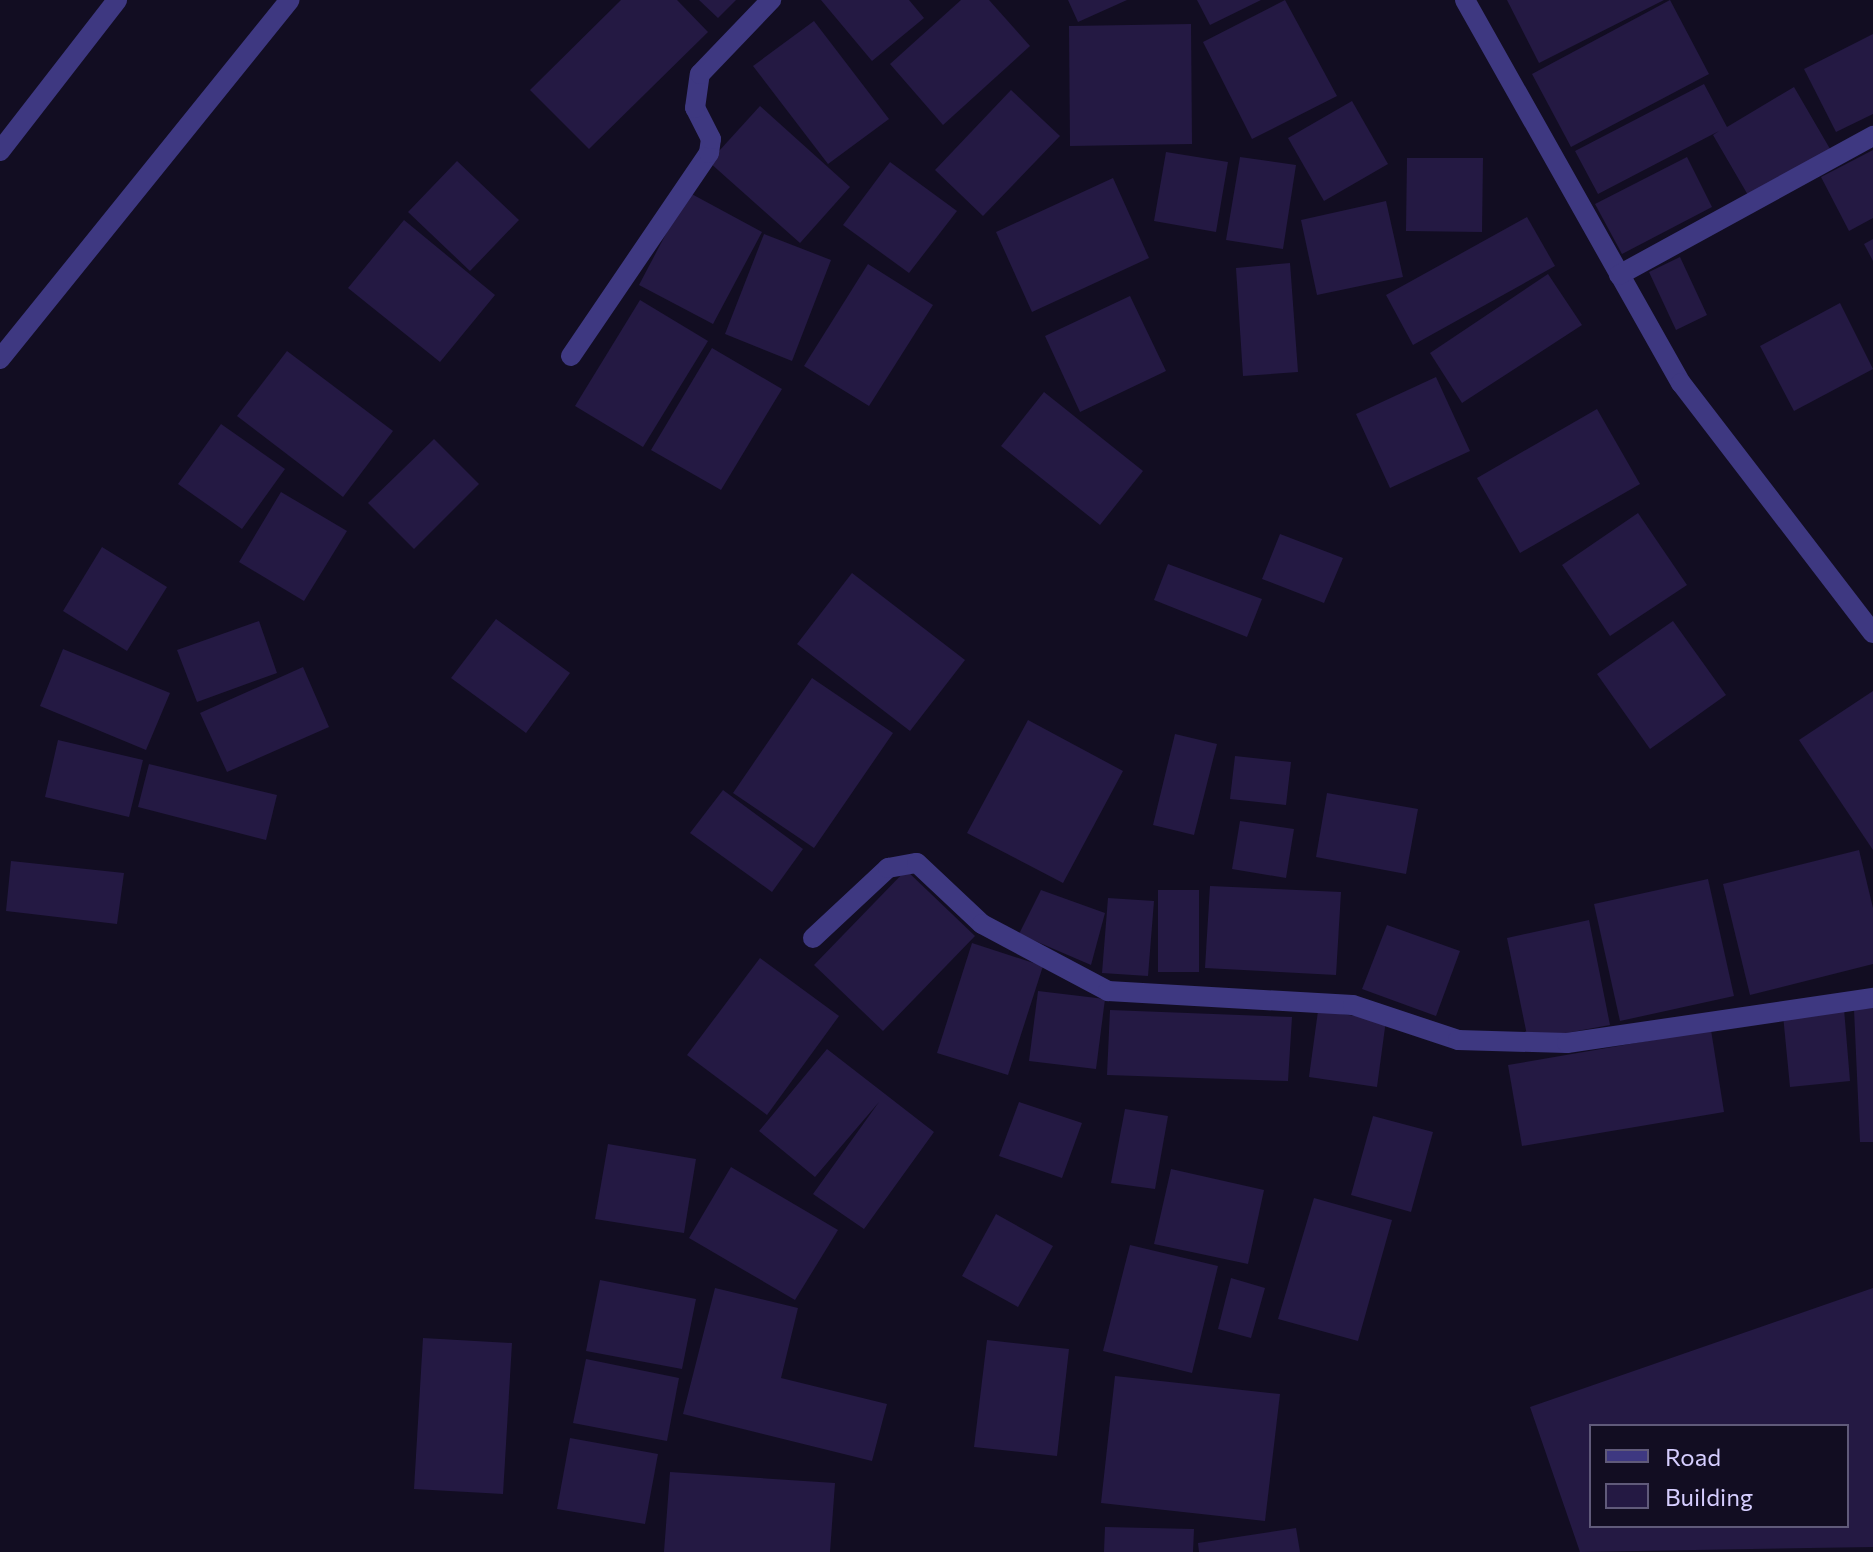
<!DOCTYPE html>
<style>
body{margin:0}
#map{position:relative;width:1873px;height:1552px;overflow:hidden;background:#120d22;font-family:Commissioner,sans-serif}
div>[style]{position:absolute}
.building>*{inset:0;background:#241943}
.lane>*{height:20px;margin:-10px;padding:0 10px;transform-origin:10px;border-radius:10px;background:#3e3881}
.street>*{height:20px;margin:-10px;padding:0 10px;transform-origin:10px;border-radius:10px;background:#3e3881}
span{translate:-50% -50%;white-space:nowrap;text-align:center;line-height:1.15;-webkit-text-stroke:7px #120d22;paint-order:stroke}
.legend{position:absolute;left:1589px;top:1424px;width:260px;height:104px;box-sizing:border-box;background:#120d22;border:2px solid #605a7a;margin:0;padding:10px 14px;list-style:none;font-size:24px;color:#d6ceff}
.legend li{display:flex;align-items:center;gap:16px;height:40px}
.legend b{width:40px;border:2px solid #605a7a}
</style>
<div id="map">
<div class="building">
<i style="clip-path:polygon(621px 0,677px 0,708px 32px,589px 149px,530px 90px)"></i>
<i style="clip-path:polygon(699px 0,736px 0,718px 18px)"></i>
<i style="clip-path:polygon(821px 0,909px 0,924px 18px,872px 61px)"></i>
<i style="clip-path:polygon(961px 0,989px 0,1030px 46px,943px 125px,890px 64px)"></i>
<i style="clip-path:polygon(1068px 0,1127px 0,1078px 22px)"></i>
<i style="clip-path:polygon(1197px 0,1261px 0,1210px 25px)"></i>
<i style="clip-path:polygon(1285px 0,1337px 96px,1252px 139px,1203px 42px)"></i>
<i style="clip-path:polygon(1507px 0,1664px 0,1539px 63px)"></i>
<i style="clip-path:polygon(1670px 0,1709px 74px,1571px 147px,1532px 74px)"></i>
<i style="clip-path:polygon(814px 21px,889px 119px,828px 164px,753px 66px)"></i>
<i style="clip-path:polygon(1191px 24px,1192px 144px,1070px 146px,1069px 26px)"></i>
<i style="clip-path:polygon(1873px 34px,1873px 114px,1836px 132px,1804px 69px)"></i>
<i style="clip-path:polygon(1704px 84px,1727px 127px,1794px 87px,1833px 154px,1752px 202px,1713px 135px,1719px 131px,1598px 194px,1575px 151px)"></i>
<i style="clip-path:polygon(1011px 90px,1060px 136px,983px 216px,935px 170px)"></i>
<i style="clip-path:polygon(1352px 101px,1388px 164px,1324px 201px,1288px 138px)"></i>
<i style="clip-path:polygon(760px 106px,850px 187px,800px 243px,709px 162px)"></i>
<i style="clip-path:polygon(1873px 150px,1873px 218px,1849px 231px,1821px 177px)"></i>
<i style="clip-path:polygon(1166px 152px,1228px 162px,1216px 232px,1154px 221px)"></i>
<i style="clip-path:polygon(1240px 157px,1296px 165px,1283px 249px,1226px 240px)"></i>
<i style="clip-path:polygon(1687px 157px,1712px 207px,1622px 254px,1595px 204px)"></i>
<i style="clip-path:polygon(1407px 158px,1483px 158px,1482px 232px,1406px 231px)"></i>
<i style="clip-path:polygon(457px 161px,519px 220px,470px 271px,408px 212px)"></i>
<i style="clip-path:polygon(890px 162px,957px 211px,909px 273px,843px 225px)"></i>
<i style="clip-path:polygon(1113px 178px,1149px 258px,1032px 312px,996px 232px)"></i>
<i style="clip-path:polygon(688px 192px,762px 232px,713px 324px,639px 285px)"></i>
<i style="clip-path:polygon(1386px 201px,1403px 277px,1317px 295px,1301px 220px)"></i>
<i style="clip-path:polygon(1527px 217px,1555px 266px,1413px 345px,1386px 295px)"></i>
<i style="clip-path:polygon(404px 220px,495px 295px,440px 362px,348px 288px)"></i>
<i style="clip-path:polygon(764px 234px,831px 260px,792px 361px,725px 334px)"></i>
<i style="clip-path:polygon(1873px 239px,1873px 261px,1864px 244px)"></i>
<i style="clip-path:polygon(1680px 257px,1707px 315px,1676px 330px,1649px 272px)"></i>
<i style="clip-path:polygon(1290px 263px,1298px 372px,1243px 376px,1236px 268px)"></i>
<i style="clip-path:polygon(868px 264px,933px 305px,869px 406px,804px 366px)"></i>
<i style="clip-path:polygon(1548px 274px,1582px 325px,1462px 403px,1430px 353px)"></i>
<i style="clip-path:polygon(1130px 296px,1166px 371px,1080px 412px,1045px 336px)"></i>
<i style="clip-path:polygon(640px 300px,708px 341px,643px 447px,575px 406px)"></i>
<i style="clip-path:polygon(1840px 303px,1873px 369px,1794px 411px,1760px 346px)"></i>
<i style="clip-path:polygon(712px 348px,782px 389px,721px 490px,651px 450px)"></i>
<i style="clip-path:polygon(287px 351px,393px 431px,343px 497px,237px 416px)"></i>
<i style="clip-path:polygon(1436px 377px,1470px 451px,1390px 488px,1356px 414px)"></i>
<i style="clip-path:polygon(1044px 392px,1143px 471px,1100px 525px,1001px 446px)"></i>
<i style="clip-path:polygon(1597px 409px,1640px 484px,1520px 553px,1477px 478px)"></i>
<i style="clip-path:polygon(221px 424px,285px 469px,242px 529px,178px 484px)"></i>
<i style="clip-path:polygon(434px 439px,479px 484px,414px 549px,368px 503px)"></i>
<i style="clip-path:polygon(281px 492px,347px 531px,304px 601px,239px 562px)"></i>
<i style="clip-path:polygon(1638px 513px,1687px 585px,1610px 636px,1562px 565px)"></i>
<i style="clip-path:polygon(1280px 534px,1343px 558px,1324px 603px,1262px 579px)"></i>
<i style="clip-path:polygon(102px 547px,167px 587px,127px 651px,63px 611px)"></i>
<i style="clip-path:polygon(1168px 564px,1262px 599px,1247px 637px,1154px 600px)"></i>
<i style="clip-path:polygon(852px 573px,965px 660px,910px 731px,797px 644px)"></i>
<i style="clip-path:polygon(496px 619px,570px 673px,526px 733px,451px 678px)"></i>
<i style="clip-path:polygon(259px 621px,277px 673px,197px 702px,177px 650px)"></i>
<i style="clip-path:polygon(1673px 621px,1726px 695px,1650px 749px,1597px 674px)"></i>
<i style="clip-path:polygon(63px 649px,170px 693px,146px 750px,40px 706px)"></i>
<i style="clip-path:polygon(303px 667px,329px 727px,227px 772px,200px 713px)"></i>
<i style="clip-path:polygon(812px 678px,893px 733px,814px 848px,733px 793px)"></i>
<i style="clip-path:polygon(1873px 691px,1873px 850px,1799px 740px)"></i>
<i style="clip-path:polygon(1028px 720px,1123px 771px,1063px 883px,967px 833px)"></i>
<i style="clip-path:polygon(1175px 734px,1217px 744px,1194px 835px,1153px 825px)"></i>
<i style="clip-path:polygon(58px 740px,143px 760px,129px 817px,45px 797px)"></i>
<i style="clip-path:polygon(1235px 756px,1291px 762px,1286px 805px,1230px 799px)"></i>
<i style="clip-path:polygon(149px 764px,277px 795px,266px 840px,138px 807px)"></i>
<i style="clip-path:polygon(723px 790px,803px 849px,772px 892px,690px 833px)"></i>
<i style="clip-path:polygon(1327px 793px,1418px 809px,1406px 874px,1316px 857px)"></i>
<i style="clip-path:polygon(1240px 821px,1294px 829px,1286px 878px,1232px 869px)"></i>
<i style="clip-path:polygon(1859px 850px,1873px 908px,1873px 964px,1750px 995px,1723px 884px)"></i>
<i style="clip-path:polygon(11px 861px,124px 873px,117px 924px,6px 911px)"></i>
<i style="clip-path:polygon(906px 870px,975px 936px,883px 1031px,814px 965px)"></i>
<i style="clip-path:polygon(1708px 879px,1734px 996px,1620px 1021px,1594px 904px)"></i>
<i style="clip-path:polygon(1210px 886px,1341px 892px,1336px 975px,1205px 968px)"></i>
<i style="clip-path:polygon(1041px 890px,1105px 913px,1091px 965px,1019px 934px)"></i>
<i style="clip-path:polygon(1158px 890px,1199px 890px,1199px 972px,1158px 972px)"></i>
<i style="clip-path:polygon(1108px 898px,1154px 901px,1148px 976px,1102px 973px)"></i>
<i style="clip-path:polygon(1589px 920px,1610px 1025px,1528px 1040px,1507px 938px)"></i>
<i style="clip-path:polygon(1387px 925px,1460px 951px,1436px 1016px,1362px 989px)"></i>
<i style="clip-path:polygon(972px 943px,1043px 966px,1008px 1075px,937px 1053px)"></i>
<i style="clip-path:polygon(760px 958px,839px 1016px,767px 1115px,687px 1055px)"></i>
<i style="clip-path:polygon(1038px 991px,1105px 999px,1096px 1069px,1029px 1061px)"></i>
<i style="clip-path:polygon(1873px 1008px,1873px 1142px,1860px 1142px,1854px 1009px)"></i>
<i style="clip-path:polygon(1844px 1009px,1850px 1081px,1790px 1087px,1783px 1015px)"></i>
<i style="clip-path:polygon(1110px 1010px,1292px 1017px,1288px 1081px,1107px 1075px)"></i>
<i style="clip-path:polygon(1318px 1011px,1386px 1020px,1377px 1087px,1309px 1077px)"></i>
<i style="clip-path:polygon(1711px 1030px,1724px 1112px,1522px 1146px,1508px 1065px)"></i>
<i style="clip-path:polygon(827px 1049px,934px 1132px,864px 1229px,813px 1194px,879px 1102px,815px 1177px,759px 1131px)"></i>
<i style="clip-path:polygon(1019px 1102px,1082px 1123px,1062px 1178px,999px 1156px)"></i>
<i style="clip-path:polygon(1125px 1109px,1168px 1116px,1155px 1189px,1111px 1183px)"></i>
<i style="clip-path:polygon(1373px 1116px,1433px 1132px,1411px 1212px,1351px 1195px)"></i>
<i style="clip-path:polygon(608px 1144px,696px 1159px,684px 1233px,595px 1219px)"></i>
<i style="clip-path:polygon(731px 1167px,838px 1230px,795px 1300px,689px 1238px)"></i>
<i style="clip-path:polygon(1171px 1169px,1264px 1190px,1248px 1264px,1154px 1244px)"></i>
<i style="clip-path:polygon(1314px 1198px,1392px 1220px,1358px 1341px,1278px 1319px)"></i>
<i style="clip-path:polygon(996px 1214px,1053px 1246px,1018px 1307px,962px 1276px)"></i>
<i style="clip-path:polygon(1130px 1245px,1218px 1266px,1192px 1373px,1103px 1351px)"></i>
<i style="clip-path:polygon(1231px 1278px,1265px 1288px,1251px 1338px,1218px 1329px)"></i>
<i style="clip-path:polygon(600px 1280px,696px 1299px,682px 1369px,586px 1351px)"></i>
<i style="clip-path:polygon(715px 1288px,798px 1308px,781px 1378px,887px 1404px,872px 1461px,683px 1414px)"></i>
<i style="clip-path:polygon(evenodd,1873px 1288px,1873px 1547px,1580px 1552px,1530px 1407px,1873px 1288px,1591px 1426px,1847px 1426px,1847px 1526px,1591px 1526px,1591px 1426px)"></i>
<i style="clip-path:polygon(423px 1338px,512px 1343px,503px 1494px,414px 1489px)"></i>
<i style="clip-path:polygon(987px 1340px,1069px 1349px,1057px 1456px,974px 1447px)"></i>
<i style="clip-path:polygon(586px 1359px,679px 1378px,667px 1441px,573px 1423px)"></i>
<i style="clip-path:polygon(1115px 1376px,1280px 1394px,1265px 1521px,1101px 1503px)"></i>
<i style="clip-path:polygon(570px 1438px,658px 1454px,645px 1524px,557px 1509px)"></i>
<i style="clip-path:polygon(670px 1472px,835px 1483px,830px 1552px,664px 1552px)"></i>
<i style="clip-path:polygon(1105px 1527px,1194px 1529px,1193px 1552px,1104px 1552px)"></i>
<i style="clip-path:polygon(1296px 1528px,1300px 1552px,1199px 1552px,1198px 1543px)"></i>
</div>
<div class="lane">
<i style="left:0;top:151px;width:191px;rotate:-52.2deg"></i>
<i style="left:0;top:359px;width:461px;rotate:-51.1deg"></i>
</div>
<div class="street">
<i style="left:1465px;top:0;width:440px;rotate:60.6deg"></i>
<i style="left:1681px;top:383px;width:315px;rotate:52.5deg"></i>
<i style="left:1619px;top:275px;width:290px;rotate:-28.7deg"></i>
<i style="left:571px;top:356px;width:245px;rotate:-55.8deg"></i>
<i style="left:709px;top:153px;width:14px;rotate:-82deg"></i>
<i style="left:711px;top:139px;width:35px;rotate:-117deg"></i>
<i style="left:695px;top:108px;width:34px;rotate:-82deg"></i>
<i style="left:700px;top:74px;width:103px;rotate:-46.2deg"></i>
<i style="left:813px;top:938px;width:103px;rotate:-43deg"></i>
<i style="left:888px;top:868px;width:29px;rotate:-10deg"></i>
<i style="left:917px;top:863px;width:89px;rotate:43.2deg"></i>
<i style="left:982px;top:924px;width:143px;rotate:28deg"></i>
<i style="left:1108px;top:991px;width:245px;rotate:3.3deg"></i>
<i style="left:1353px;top:1005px;width:111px;rotate:18.4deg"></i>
<i style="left:1458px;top:1040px;width:109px;rotate:1.6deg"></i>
<i style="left:1567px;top:1043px;width:309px;rotate:-8.4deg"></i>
</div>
<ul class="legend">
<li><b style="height:10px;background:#3e3881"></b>Road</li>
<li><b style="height:22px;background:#241943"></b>Building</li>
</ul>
</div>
